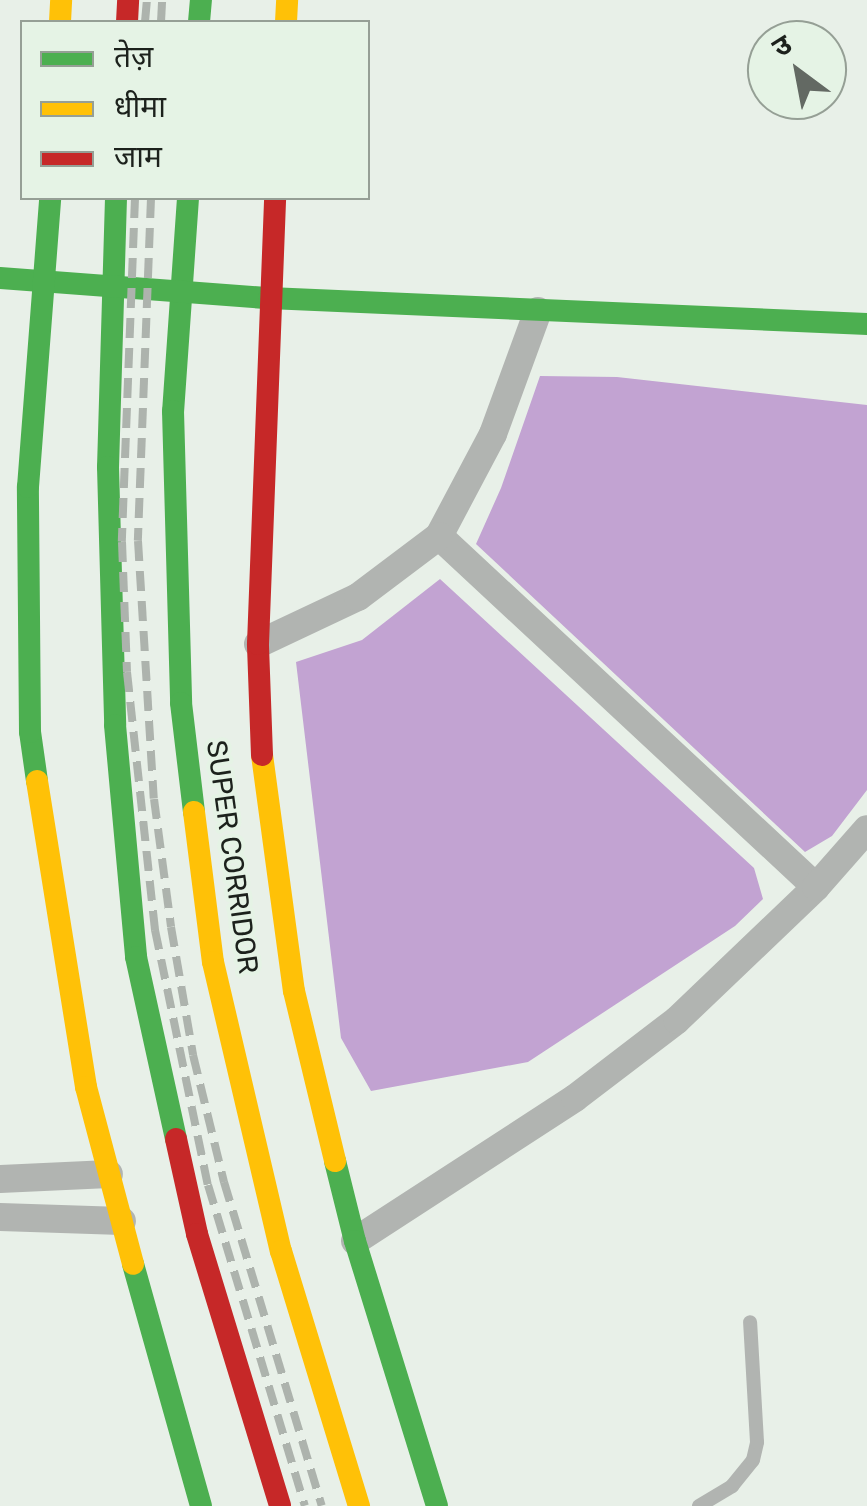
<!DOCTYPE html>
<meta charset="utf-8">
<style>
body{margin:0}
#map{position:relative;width:867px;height:1506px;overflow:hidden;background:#e8f0e8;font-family:Rubik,"Noto Sans Devanagari",sans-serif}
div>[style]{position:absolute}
.water>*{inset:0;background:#c2a3d2}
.lane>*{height:14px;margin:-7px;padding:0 7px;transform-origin:7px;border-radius:7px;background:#b1b4b1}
.street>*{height:28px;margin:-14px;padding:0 14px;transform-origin:14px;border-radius:14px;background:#b1b4b1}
.fast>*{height:22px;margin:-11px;padding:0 11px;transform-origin:11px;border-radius:11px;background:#4caf50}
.slow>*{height:22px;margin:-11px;padding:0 11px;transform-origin:11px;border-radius:11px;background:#ffc107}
.jam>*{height:22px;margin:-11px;padding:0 11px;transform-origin:11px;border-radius:11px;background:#c62828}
.rail>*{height:8px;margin-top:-4px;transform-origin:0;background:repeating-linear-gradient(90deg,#adb3ad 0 20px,transparent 0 30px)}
span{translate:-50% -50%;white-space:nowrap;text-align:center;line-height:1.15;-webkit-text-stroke:8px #e5f3e5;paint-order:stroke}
.street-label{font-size:28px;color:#1c211c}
.legend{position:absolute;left:20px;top:20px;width:350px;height:180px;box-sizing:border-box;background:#e5f3e5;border:2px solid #959f95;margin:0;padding:12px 18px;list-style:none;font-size:30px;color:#1c211c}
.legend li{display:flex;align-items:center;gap:20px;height:50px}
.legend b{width:50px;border:2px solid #959f95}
.north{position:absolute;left:747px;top:20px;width:100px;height:100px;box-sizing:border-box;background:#e5f3e5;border:2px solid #959f95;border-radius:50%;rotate:328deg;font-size:28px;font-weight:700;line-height:40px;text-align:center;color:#1c211c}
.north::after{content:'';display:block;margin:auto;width:35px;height:45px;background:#636963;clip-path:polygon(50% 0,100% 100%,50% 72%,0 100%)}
</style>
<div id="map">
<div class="water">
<i style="clip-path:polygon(540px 376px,617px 377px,867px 405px,867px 790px,832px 836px,805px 852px,476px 544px,501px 488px)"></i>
<i style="clip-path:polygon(440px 579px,754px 868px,763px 899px,735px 926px,528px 1062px,371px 1091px,341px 1038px,296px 662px,362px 640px)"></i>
</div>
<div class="lane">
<i style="left:699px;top:1506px;width:39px;rotate:-31deg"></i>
<i style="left:732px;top:1486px;width:33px;rotate:-51deg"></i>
<i style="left:753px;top:1460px;width:18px;rotate:-77deg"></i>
<i style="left:757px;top:1442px;width:120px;rotate:-93.3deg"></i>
</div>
<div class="street">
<i style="left:538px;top:311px;width:131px;rotate:110.1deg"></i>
<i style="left:493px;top:434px;width:115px;rotate:117.9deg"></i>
<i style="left:439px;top:536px;width:515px;rotate:42.95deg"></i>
<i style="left:258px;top:644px;width:110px;rotate:-25.2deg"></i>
<i style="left:358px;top:597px;width:101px;rotate:-37deg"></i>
<i style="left:0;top:1179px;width:109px;rotate:-2.6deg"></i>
<i style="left:0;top:1217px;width:122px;rotate:1.9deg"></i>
<i style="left:355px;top:1241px;width:262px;rotate:-33deg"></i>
<i style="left:575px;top:1098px;width:128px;rotate:-37.4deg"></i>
<i style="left:677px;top:1020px;width:192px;rotate:-43.7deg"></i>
<i style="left:816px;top:887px;width:77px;rotate:-48.7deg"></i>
</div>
<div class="fast">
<i style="left:199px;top:22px;width:22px;rotate:-85deg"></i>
<i style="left:116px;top:198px;width:269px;rotate:91.7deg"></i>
<i style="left:108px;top:467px;width:258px;rotate:88.4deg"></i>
<i style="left:115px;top:725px;width:233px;rotate:84.8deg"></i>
<i style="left:136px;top:957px;width:186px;rotate:77.6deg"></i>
<i style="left:188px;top:198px;width:214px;rotate:94deg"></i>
<i style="left:173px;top:411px;width:292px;rotate:88.4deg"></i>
<i style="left:181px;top:703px;width:110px;rotate:83.2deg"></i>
<i style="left:0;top:278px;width:270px;rotate:4.3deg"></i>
<i style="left:269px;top:298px;width:599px;rotate:2.49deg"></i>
<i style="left:37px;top:781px;width:49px;rotate:-98.1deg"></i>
<i style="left:30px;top:732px;width:245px;rotate:-90.5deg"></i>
<i style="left:28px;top:487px;width:290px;rotate:-85.6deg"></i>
<i style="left:335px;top:1161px;width:82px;rotate:76deg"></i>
<i style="left:355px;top:1241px;width:277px;rotate:72.8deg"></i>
<i style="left:133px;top:1264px;width:251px;rotate:74.3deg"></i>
</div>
<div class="slow">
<i style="left:60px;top:22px;width:22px;rotate:-87deg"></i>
<i style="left:286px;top:22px;width:22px;rotate:-87deg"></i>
<i style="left:262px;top:755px;width:238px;rotate:82.3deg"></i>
<i style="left:294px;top:991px;width:175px;rotate:76.4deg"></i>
<i style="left:37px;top:781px;width:310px;rotate:80.9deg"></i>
<i style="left:86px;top:1087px;width:183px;rotate:75.1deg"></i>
<i style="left:194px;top:812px;width:151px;rotate:82.8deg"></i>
<i style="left:213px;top:962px;width:297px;rotate:76.8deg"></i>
<i style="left:281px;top:1251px;width:267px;rotate:73deg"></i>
</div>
<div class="jam">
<i style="left:127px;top:22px;width:22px;rotate:-87deg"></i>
<i style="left:262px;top:755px;width:111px;rotate:-92.1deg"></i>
<i style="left:258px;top:644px;width:446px;rotate:-87.8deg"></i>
<i style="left:176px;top:1139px;width:97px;rotate:77.5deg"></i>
<i style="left:197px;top:1234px;width:284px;rotate:73deg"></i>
</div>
<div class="rail">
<i style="left:145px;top:22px;width:22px;rotate:-85deg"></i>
<i style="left:161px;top:22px;width:22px;rotate:-87deg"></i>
<i style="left:135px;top:198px;width:344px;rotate:92.2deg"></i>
<i style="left:122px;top:542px;width:130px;rotate:87.8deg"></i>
<i style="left:127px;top:672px;width:260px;rotate:83.8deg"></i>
<i style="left:155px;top:930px;width:260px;rotate:78.3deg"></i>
<i style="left:208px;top:1185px;width:335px;rotate:73.2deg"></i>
<i style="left:151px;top:198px;width:343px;rotate:92.2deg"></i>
<i style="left:138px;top:541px;width:258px;rotate:86.5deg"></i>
<i style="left:154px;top:799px;width:129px;rotate:82.4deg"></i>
<i style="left:171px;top:927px;width:130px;rotate:80.2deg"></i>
<i style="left:193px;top:1055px;width:131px;rotate:76.3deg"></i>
<i style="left:224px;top:1182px;width:338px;rotate:73.2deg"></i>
</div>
<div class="street-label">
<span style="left:232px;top:857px;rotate:82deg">SUPER CORRIDOR</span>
</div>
<ul class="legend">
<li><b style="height:12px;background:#4caf50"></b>तेज़</li>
<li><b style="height:12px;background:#ffc107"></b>धीमा</li>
<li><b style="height:12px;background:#c62828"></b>जाम</li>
</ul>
<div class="north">उ</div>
</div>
